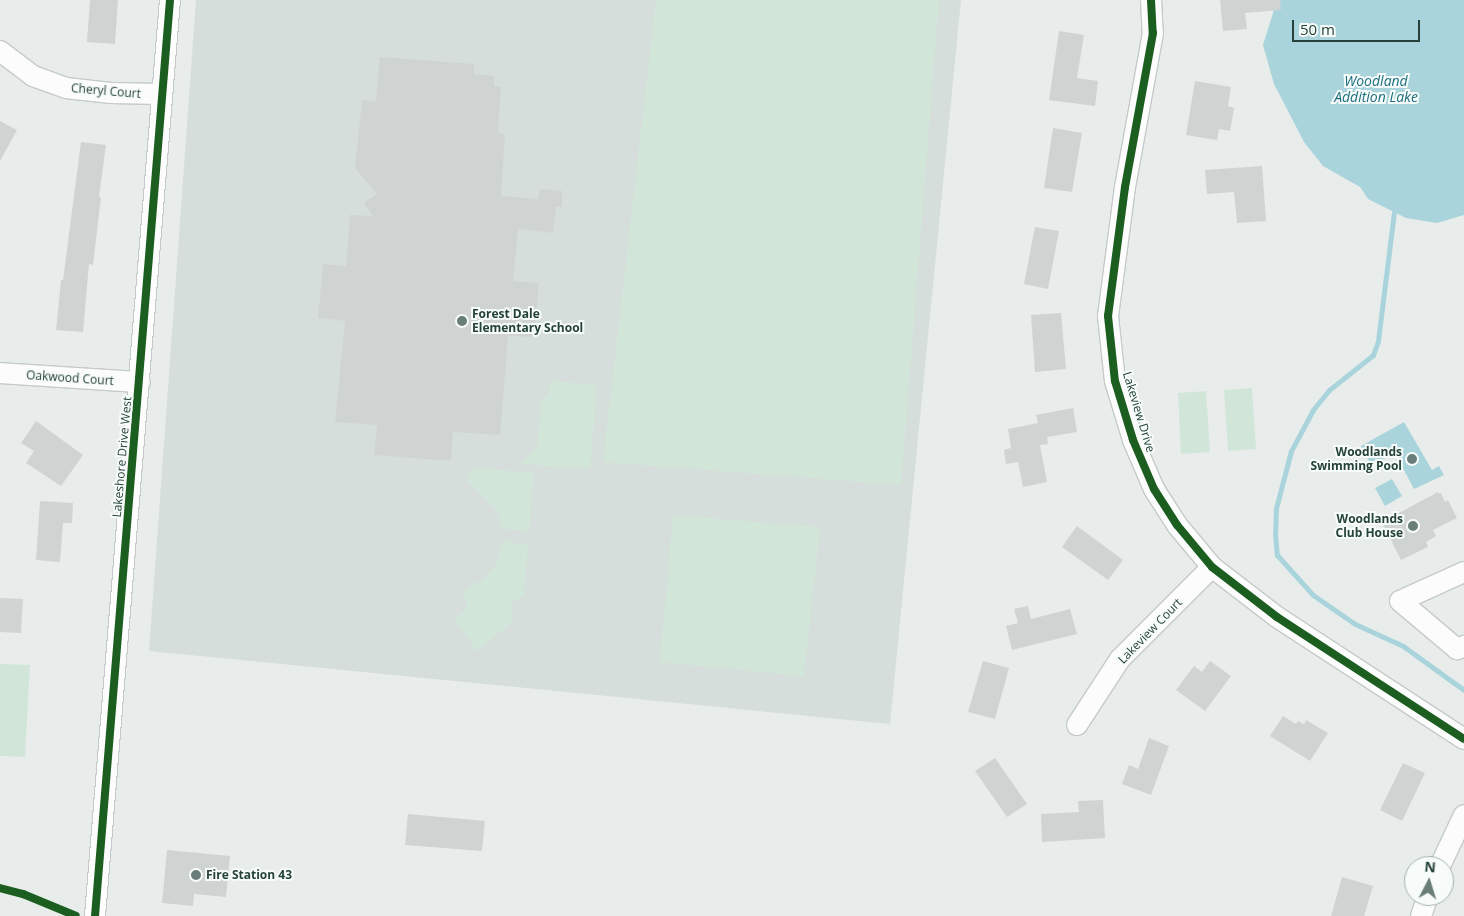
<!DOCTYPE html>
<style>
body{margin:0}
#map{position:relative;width:1464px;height:916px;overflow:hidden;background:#e8edeb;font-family:"Open Sans",sans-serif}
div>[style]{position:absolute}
.built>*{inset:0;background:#d6dedb}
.green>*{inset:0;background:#d1e6d8}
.water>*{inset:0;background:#a9d4db}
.stream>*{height:5px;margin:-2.5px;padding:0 2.5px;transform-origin:2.5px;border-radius:2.5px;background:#a9d4db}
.building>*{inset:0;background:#cfd4d2}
.roads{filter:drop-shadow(1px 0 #c5cac8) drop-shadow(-1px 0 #c5cac8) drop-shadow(0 1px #c5cac8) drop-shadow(0 -1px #c5cac8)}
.minor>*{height:20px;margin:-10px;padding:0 10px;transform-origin:10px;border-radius:10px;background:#fcfcfc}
.cycleway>*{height:8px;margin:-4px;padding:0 4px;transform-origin:4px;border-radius:4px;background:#1b5e20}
.dots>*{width:14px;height:14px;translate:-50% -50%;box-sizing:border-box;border:2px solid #f7fbf9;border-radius:50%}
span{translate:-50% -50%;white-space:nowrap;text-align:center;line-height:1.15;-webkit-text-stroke:4px #f7fbf9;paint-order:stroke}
.street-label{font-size:12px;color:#24423a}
.poi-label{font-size:12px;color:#24423a;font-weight:700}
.left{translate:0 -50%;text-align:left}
.right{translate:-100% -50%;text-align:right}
.water-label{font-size:14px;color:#1c6f80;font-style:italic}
.north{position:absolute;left:1404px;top:856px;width:50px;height:50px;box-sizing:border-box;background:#f7fbf9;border:1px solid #a3b1ad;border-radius:50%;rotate:5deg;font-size:14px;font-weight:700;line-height:20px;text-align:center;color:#24423a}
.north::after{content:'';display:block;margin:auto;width:18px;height:22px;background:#697e78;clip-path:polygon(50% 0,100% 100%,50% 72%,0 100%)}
.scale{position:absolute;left:1292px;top:20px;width:128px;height:22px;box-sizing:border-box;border:2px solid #24423a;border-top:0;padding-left:6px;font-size:15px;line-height:18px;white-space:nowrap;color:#24423a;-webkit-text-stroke:4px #f7fbf9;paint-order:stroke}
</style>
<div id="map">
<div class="built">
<i style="clip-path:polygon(196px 0,961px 0,890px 724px,149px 651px)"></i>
</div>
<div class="green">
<i style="clip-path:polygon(656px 0,939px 0,901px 485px,603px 462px)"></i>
<i style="clip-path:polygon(550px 381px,597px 385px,590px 469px,520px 464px,537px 448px,541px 400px,549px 394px)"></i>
<i style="clip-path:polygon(1252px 388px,1256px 449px,1228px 451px,1224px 390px)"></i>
<i style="clip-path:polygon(1206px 391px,1210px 452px,1181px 454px,1178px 393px)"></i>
<i style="clip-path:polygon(474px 468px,534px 473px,529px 531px,504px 529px,494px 507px,468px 481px,468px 472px)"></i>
<i style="clip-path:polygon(673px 515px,820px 527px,804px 676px,660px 662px)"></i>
<i style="clip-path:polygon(502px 541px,528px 545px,524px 595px,512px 603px,511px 623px,477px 651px,455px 618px,467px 610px,464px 590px,485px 578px,497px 562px)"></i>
<i style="clip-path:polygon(0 664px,30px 665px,25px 757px,0 756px)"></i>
</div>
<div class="water">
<i style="clip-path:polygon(1277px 0,1464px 0,1464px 215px,1437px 223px,1406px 218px,1368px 199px,1360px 187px,1323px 166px,1304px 142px,1274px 84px,1263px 45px)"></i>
<i style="clip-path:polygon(1404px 422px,1432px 470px,1439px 466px,1444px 475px,1414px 489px,1396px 455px,1370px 463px,1361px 446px)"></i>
<i style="clip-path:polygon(1392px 479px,1402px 496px,1385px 506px,1375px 488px)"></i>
</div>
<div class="stream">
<i style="left:1394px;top:212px;width:130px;rotate:97.1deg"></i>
<i style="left:1378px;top:341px;width:15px;rotate:110deg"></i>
<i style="left:1373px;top:355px;width:56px;rotate:141.5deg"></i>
<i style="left:1329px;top:390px;width:26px;rotate:129deg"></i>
<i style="left:1313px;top:410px;width:47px;rotate:118.2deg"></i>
<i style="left:1291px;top:451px;width:59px;rotate:104.7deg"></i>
<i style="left:1276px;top:508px;width:26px;rotate:92deg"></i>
<i style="left:1275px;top:534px;width:21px;rotate:85deg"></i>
<i style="left:1277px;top:555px;width:54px;rotate:48deg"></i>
<i style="left:1313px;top:595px;width:51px;rotate:34.6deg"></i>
<i style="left:1355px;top:624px;width:53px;rotate:24.6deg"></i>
<i style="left:1403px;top:646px;width:75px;rotate:35.8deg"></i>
</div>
<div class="building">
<i style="clip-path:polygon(90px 0,118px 0,115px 44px,87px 42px)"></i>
<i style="clip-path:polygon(1220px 0,1280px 0,1281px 10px,1245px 13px,1247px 29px,1223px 31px)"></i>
<i style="clip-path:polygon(1059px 31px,1084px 35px,1077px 78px,1098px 81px,1095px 106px,1049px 100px)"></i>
<i style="clip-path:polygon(380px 57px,474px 64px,474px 74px,494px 76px,494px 86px,501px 87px,498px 133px,505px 134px,501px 196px,538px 199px,540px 189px,562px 191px,562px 207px,556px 207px,553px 233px,518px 229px,513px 281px,539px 283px,534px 337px,508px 336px,500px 435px,453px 432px,451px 461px,374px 455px,377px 425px,335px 422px,345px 321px,318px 318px,323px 264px,346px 266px,350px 215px,373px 216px,364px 203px,377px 194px,355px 168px,362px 100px,376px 102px)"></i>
<i style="clip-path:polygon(1195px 81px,1231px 87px,1228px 106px,1234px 108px,1230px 131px,1219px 129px,1217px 140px,1186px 135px)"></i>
<i style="clip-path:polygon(0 121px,17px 130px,0 161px)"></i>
<i style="clip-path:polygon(1053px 128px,1082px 133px,1072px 192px,1044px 188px)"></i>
<i style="clip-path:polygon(81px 142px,106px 145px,99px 197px,101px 197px,93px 265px,89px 264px,83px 332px,56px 330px,61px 280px,63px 280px)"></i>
<i style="clip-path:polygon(1262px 166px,1266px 221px,1237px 223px,1234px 192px,1207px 194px,1205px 170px)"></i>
<i style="clip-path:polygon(1035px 227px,1059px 231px,1048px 289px,1024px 284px)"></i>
<i style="clip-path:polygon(1061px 313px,1066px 369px,1035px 372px,1031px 315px)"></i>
<i style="clip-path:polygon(1073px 408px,1077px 432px,1047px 437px,1048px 444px,1040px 445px,1047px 482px,1023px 487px,1018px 462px,1006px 464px,1004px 450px,1011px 448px,1008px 429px,1038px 423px,1036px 415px)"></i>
<i style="clip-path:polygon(36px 421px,83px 455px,61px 486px,26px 463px,34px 451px,21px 443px)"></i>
<i style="clip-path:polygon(1438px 492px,1439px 494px,1441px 493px,1445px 502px,1448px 500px,1457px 518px,1433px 530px,1436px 536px,1426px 542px,1428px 547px,1401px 560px,1382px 522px)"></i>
<i style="clip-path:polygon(40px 501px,73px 503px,72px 523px,63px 523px,60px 562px,36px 560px)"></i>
<i style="clip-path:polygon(1077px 526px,1123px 560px,1108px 580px,1062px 547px)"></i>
<i style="clip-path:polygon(0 598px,23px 599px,21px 633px,0 632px)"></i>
<i style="clip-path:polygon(1028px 606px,1031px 619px,1070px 609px,1077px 634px,1012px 650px,1006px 626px,1018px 623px,1014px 609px)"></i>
<i style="clip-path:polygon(983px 661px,1009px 668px,995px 719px,968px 712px)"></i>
<i style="clip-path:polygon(1210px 661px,1231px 676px,1205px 711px,1176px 690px,1194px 666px,1202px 672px)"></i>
<i style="clip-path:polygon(1283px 716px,1296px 724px,1298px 721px,1304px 724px,1306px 720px,1328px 733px,1310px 761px,1270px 736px)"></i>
<i style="clip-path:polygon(1149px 738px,1169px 746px,1151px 795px,1122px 784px,1129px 765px,1138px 769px)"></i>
<i style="clip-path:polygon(995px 758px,1027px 804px,1007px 817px,975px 771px)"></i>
<i style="clip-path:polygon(1403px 763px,1425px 773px,1402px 821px,1380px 810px)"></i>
<i style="clip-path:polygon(1103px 800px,1105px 838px,1042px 842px,1041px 814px,1079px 812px,1078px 801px)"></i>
<i style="clip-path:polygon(408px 814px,485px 821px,482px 851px,405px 845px)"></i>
<i style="clip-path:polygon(167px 850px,230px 856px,226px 897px,194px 894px,193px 906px,162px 903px)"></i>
<i style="clip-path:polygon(1342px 877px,1373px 886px,1364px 916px,1331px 916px)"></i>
</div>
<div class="roads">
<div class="minor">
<i style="left:1151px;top:0;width:33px;rotate:87deg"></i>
<i style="left:1153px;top:33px;width:157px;rotate:100.3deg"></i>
<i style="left:1125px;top:187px;width:130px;rotate:97.5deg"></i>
<i style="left:1108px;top:316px;width:65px;rotate:83.9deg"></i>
<i style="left:1115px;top:381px;width:62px;rotate:73deg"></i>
<i style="left:1133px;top:440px;width:53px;rotate:66.8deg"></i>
<i style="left:1154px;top:489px;width:43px;rotate:57.4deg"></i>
<i style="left:1177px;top:525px;width:55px;rotate:50.2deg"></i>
<i style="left:1212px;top:567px;width:82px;rotate:37.6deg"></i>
<i style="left:1277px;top:617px;width:223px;rotate:33.1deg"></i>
<i style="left:0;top:51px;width:41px;rotate:37.1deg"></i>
<i style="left:33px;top:76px;width:35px;rotate:20deg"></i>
<i style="left:66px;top:88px;width:45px;rotate:6.3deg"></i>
<i style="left:111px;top:93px;width:51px;rotate:1.1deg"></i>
<i style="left:0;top:373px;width:140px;rotate:3.7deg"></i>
<i style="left:1464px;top:572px;width:70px;rotate:155.6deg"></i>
<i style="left:1400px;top:601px;width:75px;rotate:40.1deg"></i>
<i style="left:1457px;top:649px;width:8px;rotate:-23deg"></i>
<i style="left:1077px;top:725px;width:79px;rotate:-56.9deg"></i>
<i style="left:1120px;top:659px;width:130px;rotate:-45deg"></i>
<i style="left:1440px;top:866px;width:56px;rotate:-64.8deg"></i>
<i style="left:95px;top:916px;width:919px;rotate:-85.32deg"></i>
<i style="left:1421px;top:916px;width:21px;rotate:-71deg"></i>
</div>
</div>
<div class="cycleway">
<i style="left:1151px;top:0;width:33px;rotate:87deg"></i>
<i style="left:1153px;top:33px;width:157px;rotate:100.3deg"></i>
<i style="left:1125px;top:187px;width:130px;rotate:97.5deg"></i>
<i style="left:1108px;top:316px;width:65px;rotate:83.9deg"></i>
<i style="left:1115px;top:381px;width:62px;rotate:73deg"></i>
<i style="left:1133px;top:440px;width:53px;rotate:66.8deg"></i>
<i style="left:1154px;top:489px;width:43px;rotate:57.4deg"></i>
<i style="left:1177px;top:525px;width:55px;rotate:50.2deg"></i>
<i style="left:1212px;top:567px;width:82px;rotate:37.6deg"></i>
<i style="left:1277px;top:617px;width:223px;rotate:33.1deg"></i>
<i style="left:0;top:888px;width:24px;rotate:15deg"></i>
<i style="left:23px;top:894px;width:57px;rotate:22.5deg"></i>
<i style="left:95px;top:916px;width:919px;rotate:-85.32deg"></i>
</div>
<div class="dots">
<i style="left:462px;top:321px;background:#697e78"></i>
<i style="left:1412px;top:459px;background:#697e78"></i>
<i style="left:1413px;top:526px;background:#697e78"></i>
<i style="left:196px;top:875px;background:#697e78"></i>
</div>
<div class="street-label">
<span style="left:106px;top:91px;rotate:5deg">Cheryl Court</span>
<span style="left:70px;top:378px;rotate:4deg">Oakwood Court</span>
<span style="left:1139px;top:412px;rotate:73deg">Lakeview Drive</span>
<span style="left:122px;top:457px;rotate:-85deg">Lakeshore Drive West</span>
<span style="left:1150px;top:631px;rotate:-46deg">Lakeview Court</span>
</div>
<div class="poi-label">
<span class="left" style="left:472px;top:321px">Forest Dale<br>Elementary School</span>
<span class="right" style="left:1402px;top:459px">Woodlands<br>Swimming Pool</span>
<span class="right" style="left:1403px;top:526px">Woodlands<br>Club House</span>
<span class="left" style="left:206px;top:875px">Fire Station 43</span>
</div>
<div class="water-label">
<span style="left:1376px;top:89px">Woodland<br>Addition Lake</span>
</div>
<div class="north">N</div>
<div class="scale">50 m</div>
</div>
